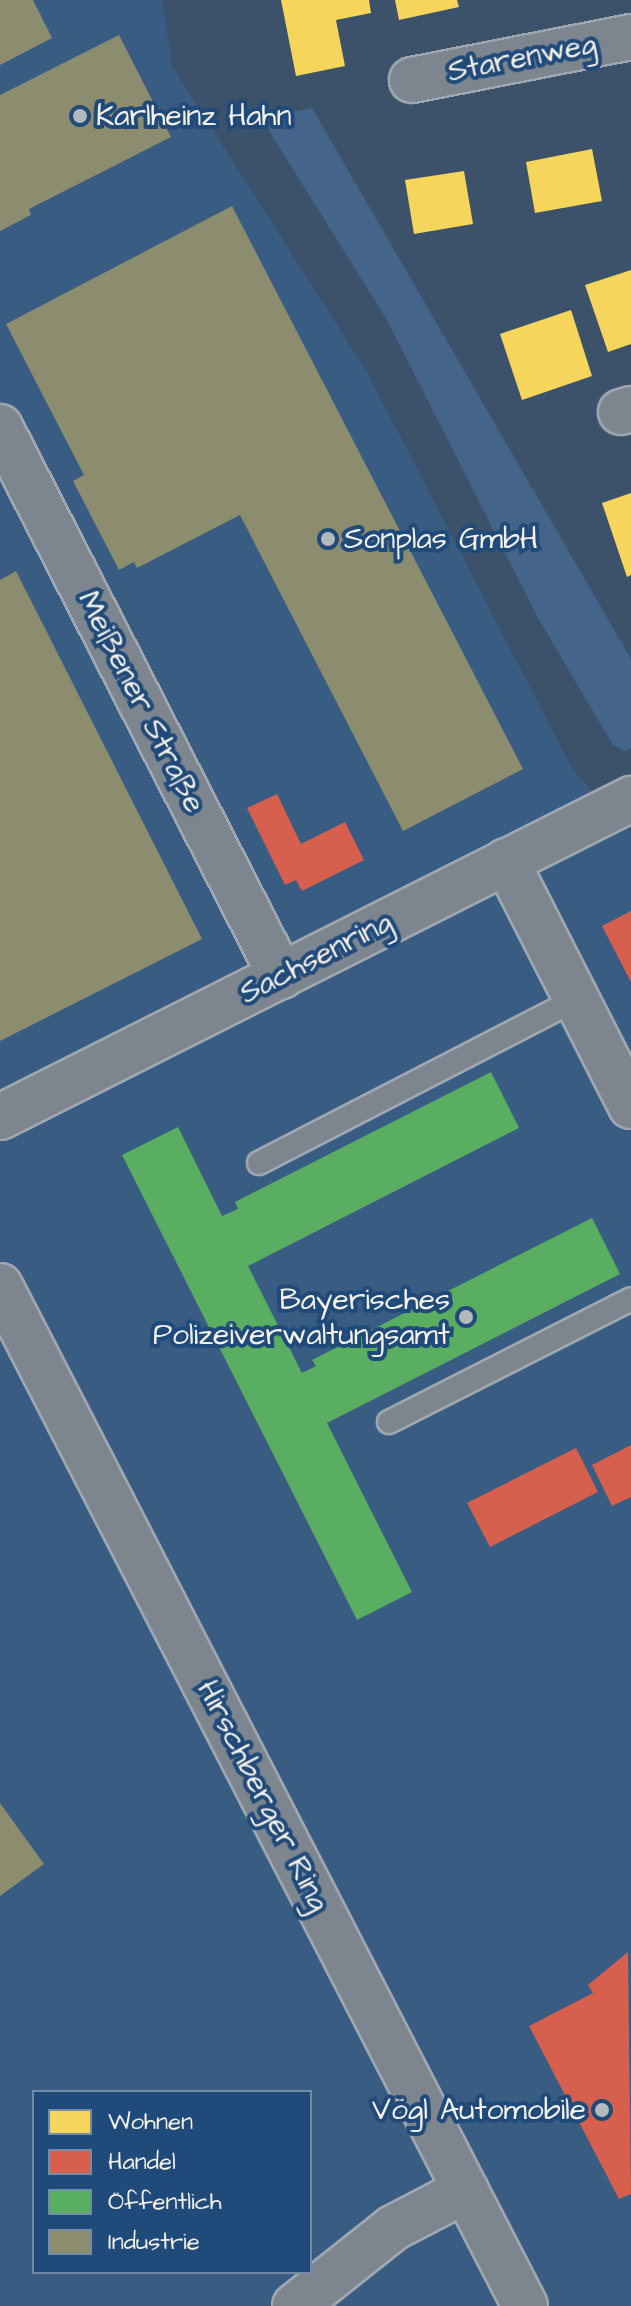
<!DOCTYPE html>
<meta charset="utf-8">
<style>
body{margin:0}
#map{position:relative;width:631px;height:2306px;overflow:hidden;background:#3c526a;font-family:"Architects Daughter",sans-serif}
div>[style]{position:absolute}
.built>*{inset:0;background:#385c82}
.green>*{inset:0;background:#446589}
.homes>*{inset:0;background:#f6d55c}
.shops>*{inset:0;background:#d6604d}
.public>*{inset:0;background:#5aae61}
.industry>*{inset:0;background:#8c8c6e}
.roads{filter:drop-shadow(2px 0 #9fa8b2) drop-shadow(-2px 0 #9fa8b2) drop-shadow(0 2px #9fa8b2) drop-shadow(0 -2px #9fa8b2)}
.lane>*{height:22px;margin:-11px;padding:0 11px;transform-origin:11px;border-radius:11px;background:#7d868e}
.street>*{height:44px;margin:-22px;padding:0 22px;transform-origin:22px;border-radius:22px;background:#7d868e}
.secondary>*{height:44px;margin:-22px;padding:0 22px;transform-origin:22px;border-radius:22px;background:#7d868e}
.dots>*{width:22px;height:22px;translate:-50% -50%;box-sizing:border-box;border:4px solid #1f4a7a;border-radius:50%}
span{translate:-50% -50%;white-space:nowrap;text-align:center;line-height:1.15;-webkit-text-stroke:8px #1f4a7a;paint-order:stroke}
.street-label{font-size:30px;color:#f4f1e8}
.poi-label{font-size:30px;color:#f4f1e8}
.left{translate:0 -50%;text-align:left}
.right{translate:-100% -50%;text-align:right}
.legend{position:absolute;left:32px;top:2090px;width:280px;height:184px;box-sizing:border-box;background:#1f4a7a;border:2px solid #748da6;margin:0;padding:10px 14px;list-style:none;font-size:24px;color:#f4f1e8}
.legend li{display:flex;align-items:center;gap:16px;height:40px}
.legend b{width:40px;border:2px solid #748da6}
</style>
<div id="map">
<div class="built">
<i style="clip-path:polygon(evenodd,0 0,162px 0,172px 66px,367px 372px,574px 772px,631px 832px,631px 2306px,0 2306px,0 0,34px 2092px,310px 2092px,310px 2272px,34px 2272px,34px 2092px)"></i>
</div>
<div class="green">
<i style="clip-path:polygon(312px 108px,631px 659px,631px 748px,624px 751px,613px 745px,538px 618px,387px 320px,261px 118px)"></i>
</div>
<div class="homes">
<i style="clip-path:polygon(281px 0,369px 0,371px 13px,336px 20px,345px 66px,296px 76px)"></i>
<i style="clip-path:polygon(395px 0,457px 0,459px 7px,399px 20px)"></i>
<i style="clip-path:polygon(592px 149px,602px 201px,535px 213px,526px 162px)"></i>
<i style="clip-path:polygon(464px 171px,473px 224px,414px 234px,405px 180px)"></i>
<i style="clip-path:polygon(631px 270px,631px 344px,608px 352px,585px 285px)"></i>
<i style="clip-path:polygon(571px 310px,592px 376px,522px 400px,500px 334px)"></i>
<i style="clip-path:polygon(631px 493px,631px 575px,627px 577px,602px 503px)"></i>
</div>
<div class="shops">
<i style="clip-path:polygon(277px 794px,301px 844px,345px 822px,364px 860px,302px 891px,296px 880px,285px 885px,247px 808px)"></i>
<i style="clip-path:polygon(631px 911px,631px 982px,602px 926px)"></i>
<i style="clip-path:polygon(631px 1445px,631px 1497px,612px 1506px,592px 1465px)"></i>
<i style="clip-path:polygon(576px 1448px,598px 1492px,490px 1547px,467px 1503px)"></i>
<i style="clip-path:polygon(628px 1952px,631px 2194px,619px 2199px,529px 2026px,593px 1993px,588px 1985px)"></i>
</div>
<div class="public">
<i style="clip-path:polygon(491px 1072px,519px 1128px,248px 1266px,302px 1373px,316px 1366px,312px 1360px,592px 1218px,620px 1274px,327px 1423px,412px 1592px,357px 1620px,122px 1155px,178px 1127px,222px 1216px,238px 1209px,235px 1202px)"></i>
</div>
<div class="industry">
<i style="clip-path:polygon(0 0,33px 0,52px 38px,0 65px)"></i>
<i style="clip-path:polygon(119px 35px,171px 137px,29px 209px,31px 215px,0 231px,0 95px)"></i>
<i style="clip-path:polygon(232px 206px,523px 769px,403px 831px,240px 515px,137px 568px,134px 562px,119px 570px,73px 481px,84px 475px,6px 324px)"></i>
<i style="clip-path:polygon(16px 571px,202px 939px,0 1041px,0 580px)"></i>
<i style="clip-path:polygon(0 1803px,44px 1864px,0 1896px)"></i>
</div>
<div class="roads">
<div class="lane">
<i style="left:259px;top:1163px;width:358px;rotate:-27.3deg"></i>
<i style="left:389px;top:1422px;width:271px;rotate:-26.9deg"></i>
</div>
<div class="street">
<i style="left:412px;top:80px;width:223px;rotate:-11.1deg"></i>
<i style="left:621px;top:412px;width:10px;rotate:-17deg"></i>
<i style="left:0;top:427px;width:617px;rotate:62.89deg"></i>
<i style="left:506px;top:861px;width:275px;rotate:63deg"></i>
<i style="left:0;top:1117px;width:707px;rotate:-26.75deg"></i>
<i style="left:295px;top:2306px;width:125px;rotate:-38.5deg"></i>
<i style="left:393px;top:2228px;width:82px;rotate:-27.5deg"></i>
</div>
<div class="secondary">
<i style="left:0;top:1286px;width:1147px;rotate:62.76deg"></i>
</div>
</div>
<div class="dots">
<i style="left:80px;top:116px;background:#b4b9bc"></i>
<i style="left:328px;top:539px;background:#b4b9bc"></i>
<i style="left:466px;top:1317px;background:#b4b9bc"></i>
<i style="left:602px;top:2110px;background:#b4b9bc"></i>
</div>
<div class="street-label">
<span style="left:522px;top:58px;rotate:-11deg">Starenweg</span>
<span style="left:141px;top:702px;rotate:63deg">Meißener Straße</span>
<span style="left:316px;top:958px;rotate:-27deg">Sachsenring</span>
<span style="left:263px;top:1796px;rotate:63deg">Hirschberger Ring</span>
</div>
<div class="poi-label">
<span class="left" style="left:96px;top:116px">Karlheinz Hahn</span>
<span class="left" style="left:344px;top:539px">Sonplas GmbH</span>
<span class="right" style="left:450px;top:1317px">Bayerisches<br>Polizeiverwaltungsamt</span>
<span class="right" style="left:586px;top:2110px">Vögl Automobile</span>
</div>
<ul class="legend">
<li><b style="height:22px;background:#f6d55c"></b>Wohnen</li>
<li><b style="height:22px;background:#d6604d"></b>Handel</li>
<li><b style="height:22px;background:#5aae61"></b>Öffentlich</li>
<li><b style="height:22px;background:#8c8c6e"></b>Industrie</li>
</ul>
</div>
